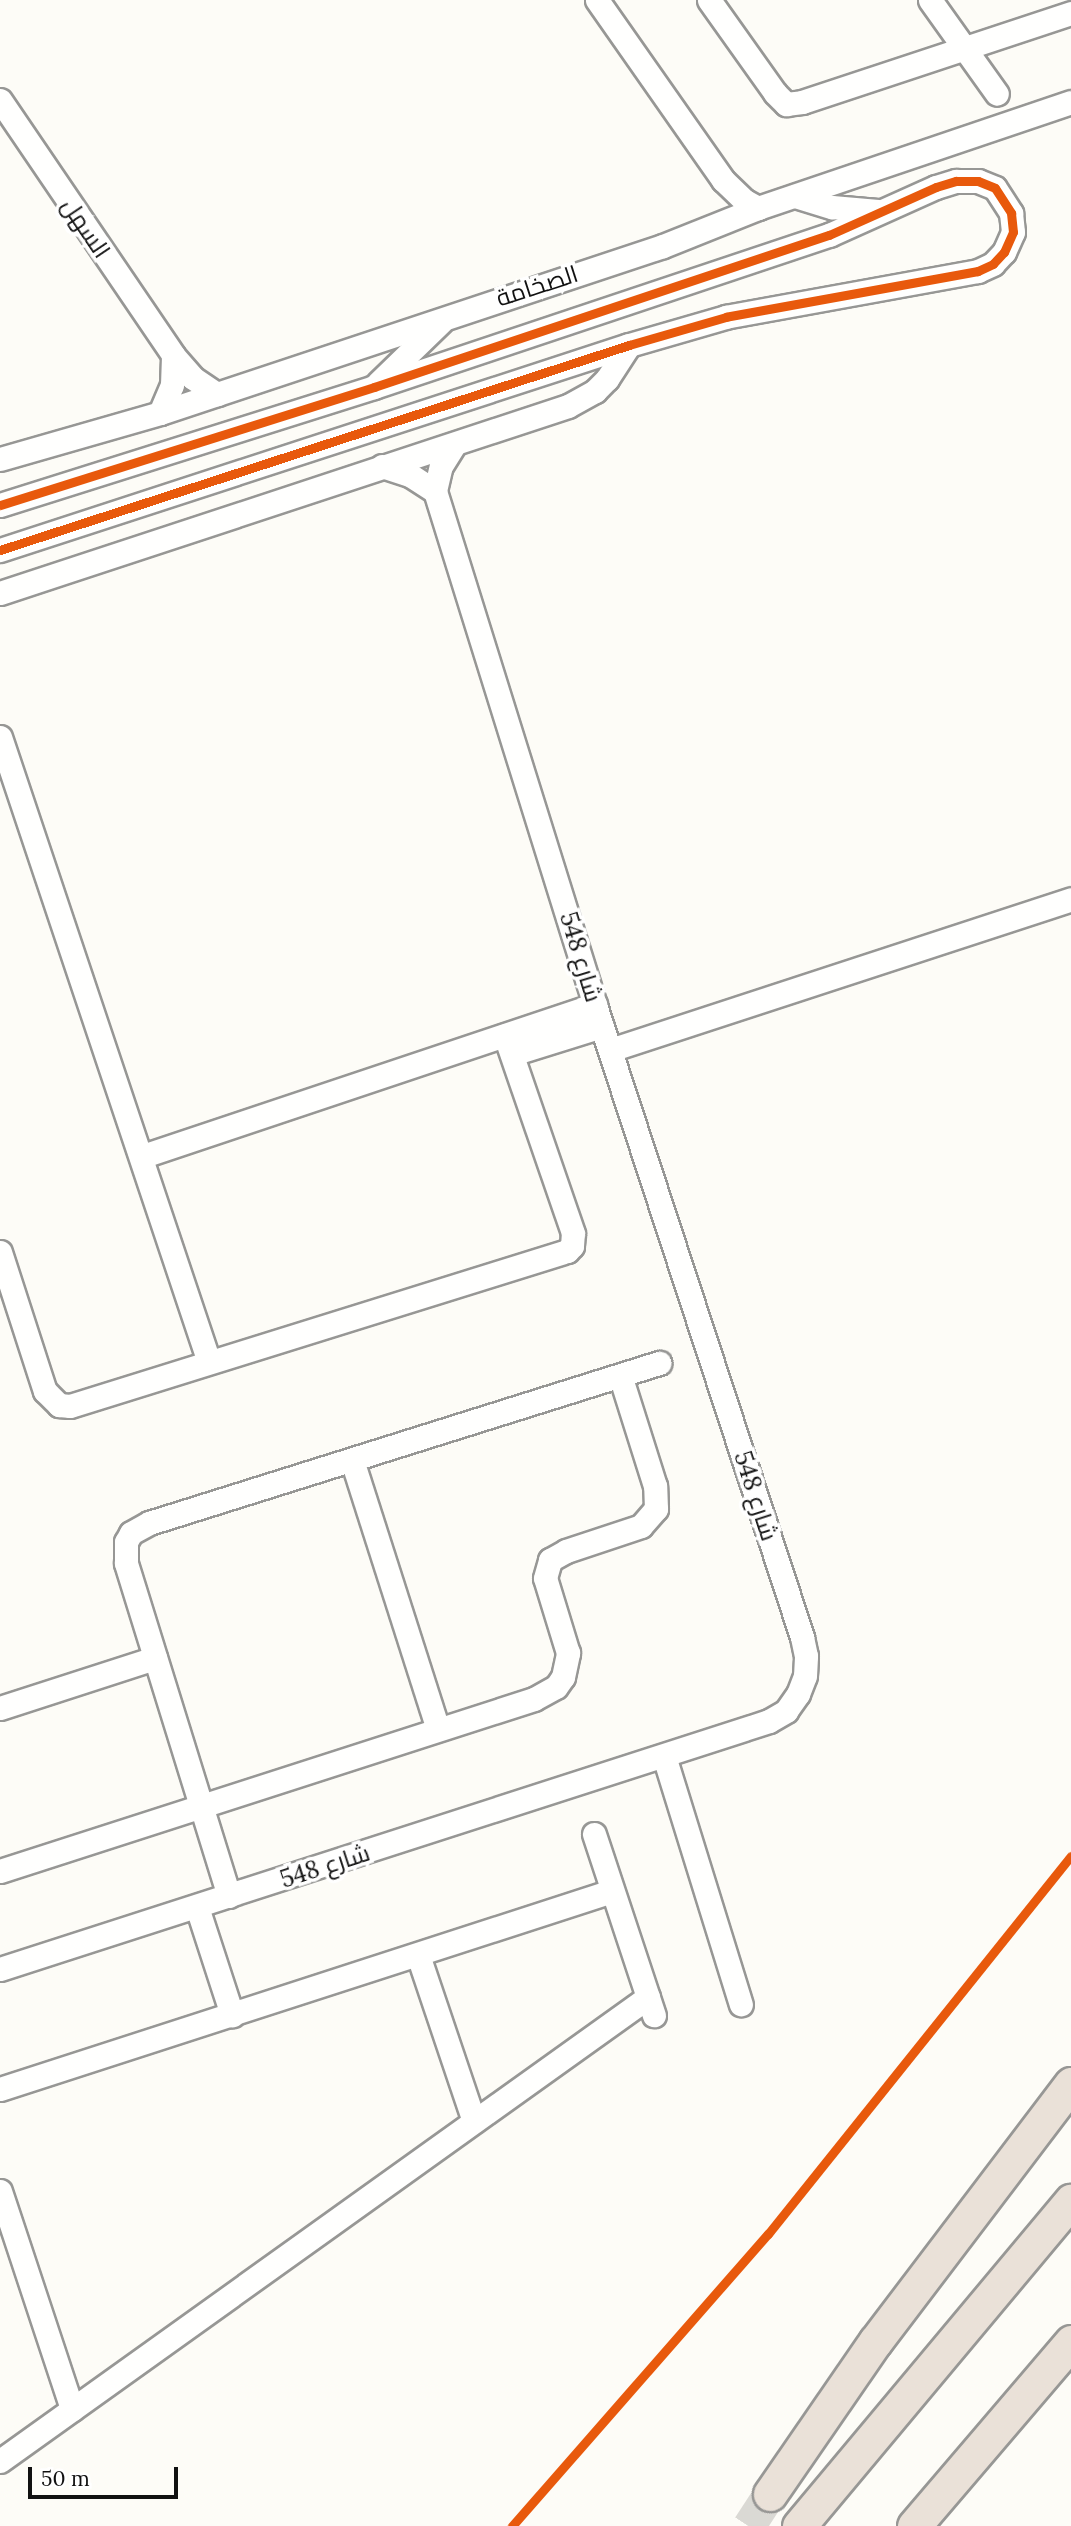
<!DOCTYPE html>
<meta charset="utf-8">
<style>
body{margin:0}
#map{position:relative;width:1071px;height:2526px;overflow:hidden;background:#fdfcf7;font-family:Lora,Cairo,serif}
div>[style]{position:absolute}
.highway-tunnel>*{height:33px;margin-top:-16.5px;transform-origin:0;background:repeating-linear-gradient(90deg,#dad9d4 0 33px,transparent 0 50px)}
.roads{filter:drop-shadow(2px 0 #979795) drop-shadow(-2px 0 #979795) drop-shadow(0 2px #979795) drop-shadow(0 -2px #979795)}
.minor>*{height:23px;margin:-11.5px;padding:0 11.5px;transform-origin:11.5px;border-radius:11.5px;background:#fffffe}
.highway>*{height:33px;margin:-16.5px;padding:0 16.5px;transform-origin:16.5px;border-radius:16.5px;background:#eae1d8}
.cycleway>*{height:9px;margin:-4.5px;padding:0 4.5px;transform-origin:4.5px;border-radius:4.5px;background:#e8590c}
span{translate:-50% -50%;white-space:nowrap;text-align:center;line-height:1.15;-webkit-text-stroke:7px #fff;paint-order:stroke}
.street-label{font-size:24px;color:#111}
.scale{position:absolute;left:28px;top:2467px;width:150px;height:32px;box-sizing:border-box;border:4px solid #111;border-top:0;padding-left:9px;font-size:21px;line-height:24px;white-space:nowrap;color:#111;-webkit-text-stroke:5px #fff;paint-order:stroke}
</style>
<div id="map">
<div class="highway-tunnel">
<i style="left:749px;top:2526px;width:38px;rotate:-57deg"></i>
</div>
<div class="roads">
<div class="minor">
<i style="left:597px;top:0;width:220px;rotate:55deg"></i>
<i style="left:723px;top:180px;width:30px;rotate:44deg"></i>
<i style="left:745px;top:201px;width:15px;rotate:28deg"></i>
<i style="left:709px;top:0;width:114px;rotate:54.6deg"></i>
<i style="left:775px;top:93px;width:16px;rotate:45deg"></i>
<i style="left:786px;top:104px;width:16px;rotate:-7deg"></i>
<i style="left:802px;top:102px;width:283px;rotate:-18.3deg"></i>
<i style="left:930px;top:0;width:115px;rotate:54.5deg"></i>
<i style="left:0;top:100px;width:308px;rotate:55.8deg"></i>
<i style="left:173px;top:355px;width:30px;rotate:49deg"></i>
<i style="left:193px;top:378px;width:29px;rotate:34deg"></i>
<i style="left:795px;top:196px;width:39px;rotate:17deg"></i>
<i style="left:832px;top:207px;width:46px;rotate:5deg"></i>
<i style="left:378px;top:383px;width:88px;rotate:-44.1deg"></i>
<i style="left:160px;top:413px;width:30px;rotate:-67deg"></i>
<i style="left:172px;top:385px;width:30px;rotate:-88deg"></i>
<i style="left:0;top:459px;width:166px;rotate:-16deg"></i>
<i style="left:160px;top:413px;width:530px;rotate:-18.37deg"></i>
<i style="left:663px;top:246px;width:102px;rotate:-21.8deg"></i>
<i style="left:758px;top:208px;width:330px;rotate:-18.7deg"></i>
<i style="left:382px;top:466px;width:29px;rotate:18deg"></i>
<i style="left:410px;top:475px;width:30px;rotate:33deg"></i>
<i style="left:0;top:505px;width:392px;rotate:-17.5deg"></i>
<i style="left:374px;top:387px;width:480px;rotate:-18.5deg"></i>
<i style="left:829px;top:235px;width:117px;rotate:-24.2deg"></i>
<i style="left:936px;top:187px;width:21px;rotate:-17deg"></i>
<i style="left:956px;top:181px;width:22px"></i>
<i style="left:978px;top:181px;width:18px;rotate:22deg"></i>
<i style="left:995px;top:188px;width:30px;rotate:57deg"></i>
<i style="left:1011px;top:213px;width:19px;rotate:84deg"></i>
<i style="left:1013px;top:232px;width:22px;rotate:114deg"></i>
<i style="left:1004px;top:252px;width:16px;rotate:133deg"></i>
<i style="left:993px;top:264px;width:17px;rotate:155deg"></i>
<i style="left:978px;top:271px;width:256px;rotate:169.7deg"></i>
<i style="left:726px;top:317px;width:101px;rotate:163.9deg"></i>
<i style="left:629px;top:345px;width:662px;rotate:161.95deg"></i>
<i style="left:0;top:593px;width:598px;rotate:-18.22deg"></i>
<i style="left:568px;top:406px;width:31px;rotate:-29deg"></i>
<i style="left:595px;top:391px;width:17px;rotate:-45deg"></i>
<i style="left:607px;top:379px;width:40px;rotate:-57.1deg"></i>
<i style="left:0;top:737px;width:659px;rotate:71.51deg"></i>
<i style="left:610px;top:1050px;width:485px;rotate:-18.1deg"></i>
<i style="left:512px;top:1054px;width:94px;rotate:-17.3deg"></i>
<i style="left:143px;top:1156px;width:477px;rotate:-18.5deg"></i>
<i style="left:0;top:1252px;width:146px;rotate:72.1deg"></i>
<i style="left:45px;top:1391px;width:20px;rotate:45deg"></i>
<i style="left:59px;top:1405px;width:11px;rotate:5deg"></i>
<i style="left:70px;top:1406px;width:521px;rotate:-17.32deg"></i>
<i style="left:567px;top:1251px;width:7px;rotate:-45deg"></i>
<i style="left:572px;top:1246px;width:13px;rotate:-86deg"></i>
<i style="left:573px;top:1233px;width:209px;rotate:-109deg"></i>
<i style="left:352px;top:1460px;width:282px;rotate:72.3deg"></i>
<i style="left:0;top:1708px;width:163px;rotate:-17.9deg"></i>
<i style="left:664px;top:1756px;width:260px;rotate:72.8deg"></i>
<i style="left:594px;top:1834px;width:191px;rotate:71.7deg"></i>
<i style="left:0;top:1871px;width:561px;rotate:-17.85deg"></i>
<i style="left:534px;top:1699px;width:25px;rotate:-29deg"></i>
<i style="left:556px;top:1687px;width:12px;rotate:-55deg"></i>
<i style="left:563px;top:1677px;width:25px;rotate:-78deg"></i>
<i style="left:568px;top:1653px;width:78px;rotate:-107deg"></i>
<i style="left:545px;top:1578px;width:19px;rotate:-74deg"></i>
<i style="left:550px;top:1560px;width:18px;rotate:-29deg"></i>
<i style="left:566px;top:1551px;width:79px;rotate:-18.4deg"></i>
<i style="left:641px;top:1526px;width:23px;rotate:-49deg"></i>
<i style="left:656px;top:1509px;width:23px;rotate:-92deg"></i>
<i style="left:655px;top:1486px;width:116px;rotate:-107.5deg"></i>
<i style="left:229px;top:1896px;width:349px;rotate:-107.2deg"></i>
<i style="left:126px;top:1563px;width:21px;rotate:-90deg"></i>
<i style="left:126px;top:1542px;width:10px;rotate:-61deg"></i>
<i style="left:131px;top:1533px;width:21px;rotate:-29deg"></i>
<i style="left:149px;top:1523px;width:535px;rotate:-17.42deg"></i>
<i style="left:197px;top:1907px;width:114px;rotate:72deg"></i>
<i style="left:418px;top:1955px;width:175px;rotate:71.4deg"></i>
<i style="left:0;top:1969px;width:808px;rotate:-17.87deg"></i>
<i style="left:769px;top:1721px;width:20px;rotate:-30deg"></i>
<i style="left:786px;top:1711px;width:21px;rotate:-55deg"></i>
<i style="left:798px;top:1694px;width:19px;rotate:-69deg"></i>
<i style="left:805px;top:1676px;width:20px;rotate:-87deg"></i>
<i style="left:806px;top:1656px;width:19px;rotate:-102deg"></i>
<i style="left:802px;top:1637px;width:665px;rotate:-108.14deg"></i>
<i style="left:595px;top:1005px;width:538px;rotate:-107.29deg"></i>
<i style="left:435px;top:491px;width:26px;rotate:-77deg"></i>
<i style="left:441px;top:466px;width:26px;rotate:-58deg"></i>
<i style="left:0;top:2089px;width:643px;rotate:-17.93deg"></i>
<i style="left:0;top:2191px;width:230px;rotate:71.7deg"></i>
<i style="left:0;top:2461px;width:797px;rotate:-35.6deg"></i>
</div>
<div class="highway">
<i style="left:770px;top:2494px;width:185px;rotate:-55.4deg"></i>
<i style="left:875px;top:2342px;width:324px;rotate:-52.8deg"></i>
<i style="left:799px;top:2526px;width:424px;rotate:-50.1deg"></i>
<i style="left:914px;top:2526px;width:242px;rotate:-49.5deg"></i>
</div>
</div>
<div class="cycleway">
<i style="left:0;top:505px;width:392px;rotate:-17.5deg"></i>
<i style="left:374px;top:387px;width:480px;rotate:-18.5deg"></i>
<i style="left:829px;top:235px;width:117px;rotate:-24.2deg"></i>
<i style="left:936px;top:187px;width:21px;rotate:-17deg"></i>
<i style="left:956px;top:181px;width:22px"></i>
<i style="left:978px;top:181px;width:18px;rotate:22deg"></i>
<i style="left:995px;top:188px;width:30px;rotate:57deg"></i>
<i style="left:1011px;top:213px;width:19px;rotate:84deg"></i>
<i style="left:1013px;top:232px;width:22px;rotate:114deg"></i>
<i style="left:1004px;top:252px;width:16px;rotate:133deg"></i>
<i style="left:993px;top:264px;width:17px;rotate:155deg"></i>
<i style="left:978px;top:271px;width:256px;rotate:169.7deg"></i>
<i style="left:726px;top:317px;width:101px;rotate:163.9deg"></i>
<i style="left:629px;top:345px;width:662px;rotate:161.95deg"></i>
<i style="left:512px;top:2526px;width:388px;rotate:-48.8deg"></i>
<i style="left:768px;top:2234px;width:484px;rotate:-51.3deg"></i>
</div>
<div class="street-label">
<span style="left:86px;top:228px;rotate:56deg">السهل</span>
<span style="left:537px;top:286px;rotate:-18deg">الصخامة</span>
<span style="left:581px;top:957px;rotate:73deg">شارع 548</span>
<span style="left:756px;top:1496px;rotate:72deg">شارع 548</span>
<span style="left:325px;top:1866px;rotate:-18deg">شارع 548</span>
</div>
<div class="scale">50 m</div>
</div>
